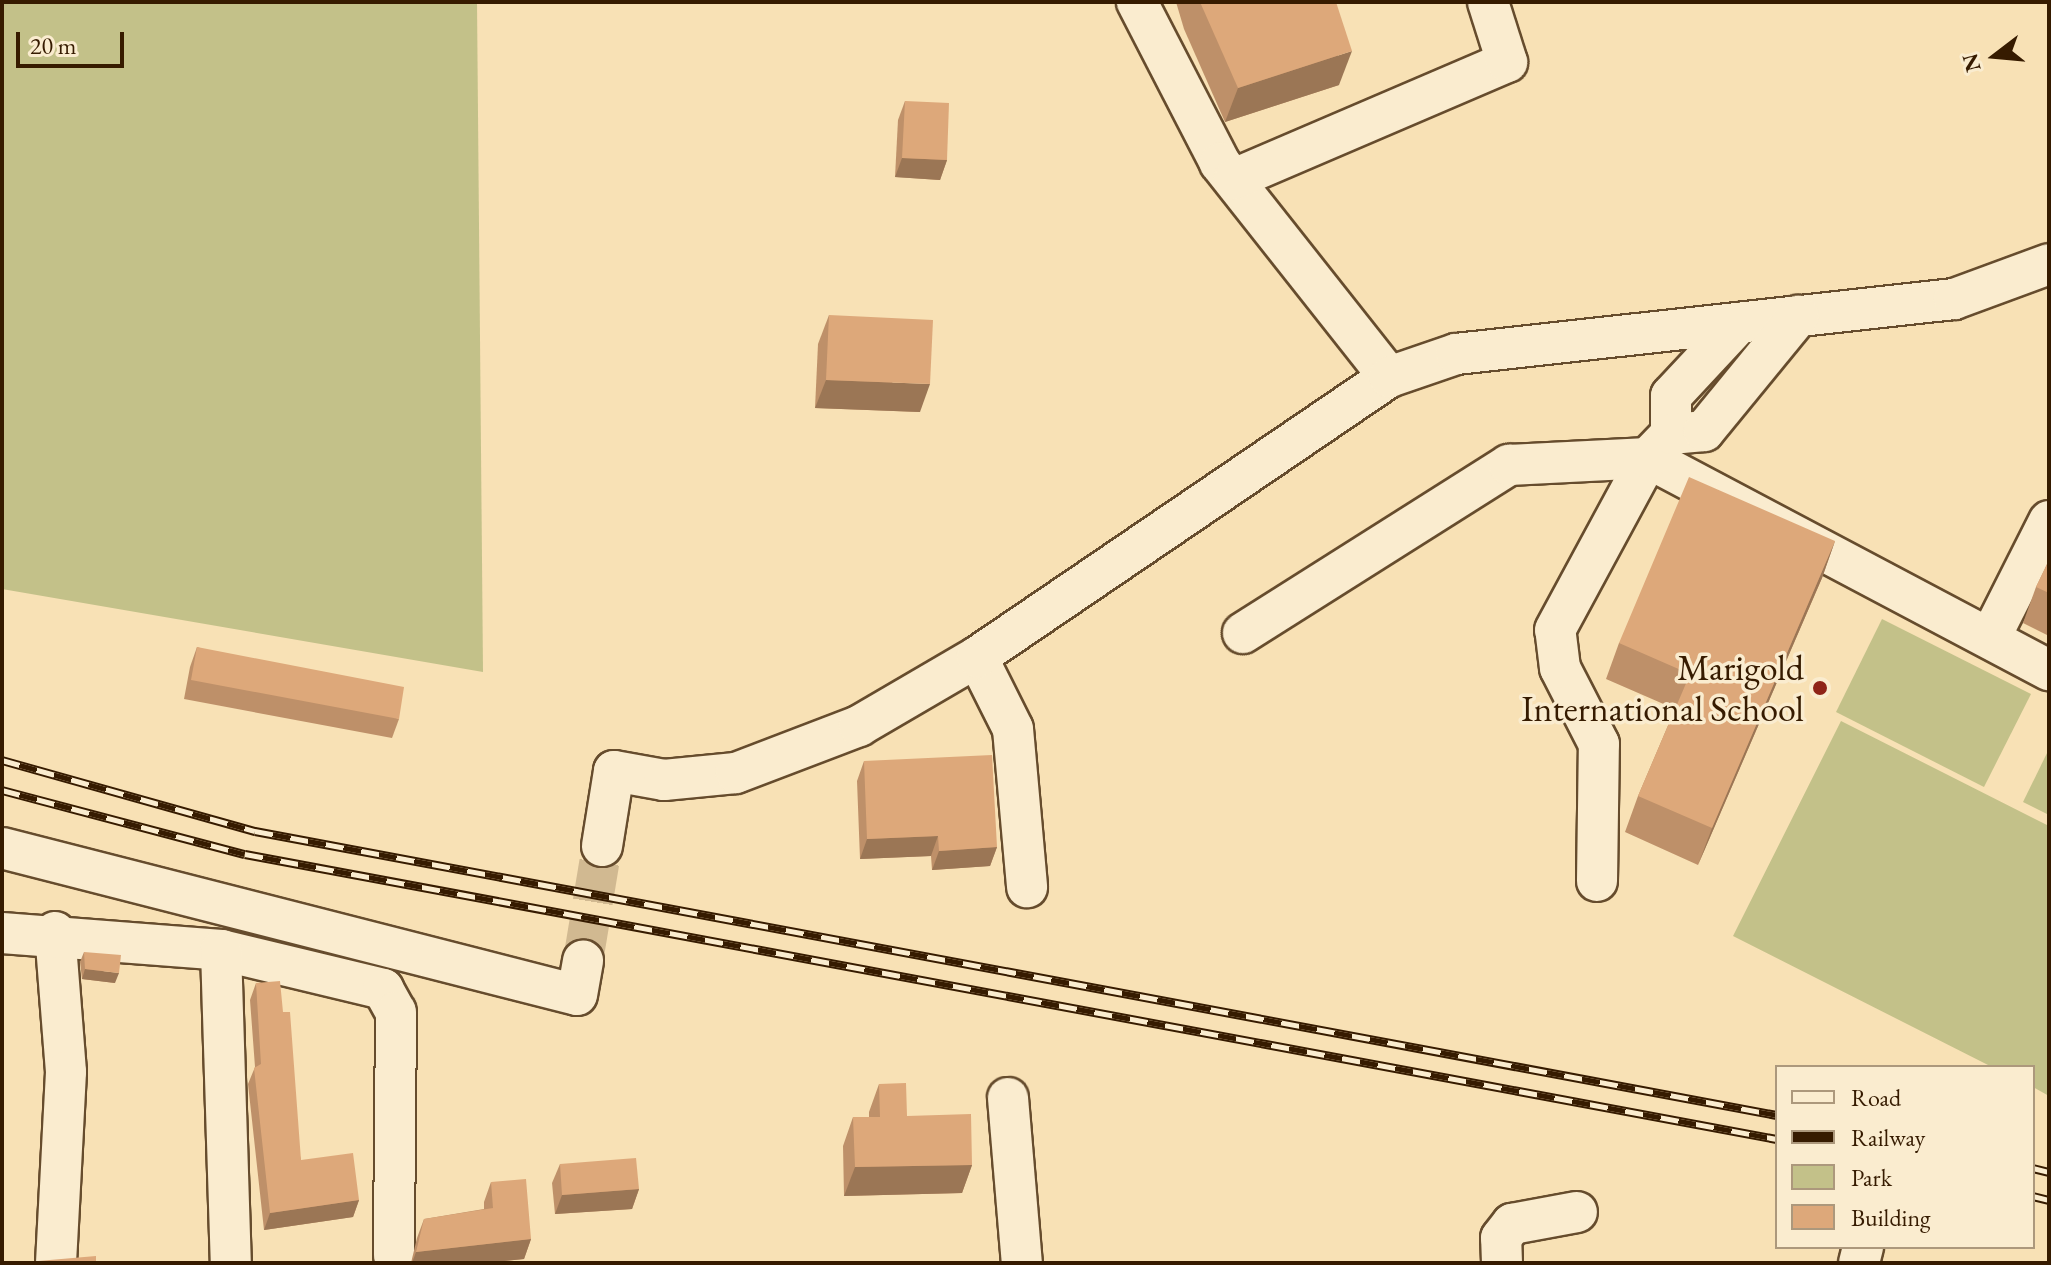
<!DOCTYPE html>
<style>
body{margin:0}
#map{position:relative;width:2051px;height:1265px;overflow:hidden;background:#f8e1b5;font-family:"EB Garamond",serif}
div>[style]{position:absolute}
.green>*{inset:0;background:#c3c189}
.minor-tunnel>*{height:40px;margin-top:-20px;transform-origin:0;background:repeating-linear-gradient(90deg,#d1b991 0 40px,transparent 0 60px)}
.roads{filter:drop-shadow(2px 0 #664c2d) drop-shadow(-2px 0 #664c2d) drop-shadow(0 2px #664c2d) drop-shadow(0 -2px #664c2d)}
.minor>*{height:40px;margin:-20px;padding:0 20px;transform-origin:20px;border-radius:20px;background:#faeccf}
.rail>*{height:9px;margin-top:-4.5px;transform-origin:0;background:repeating-linear-gradient(90deg,#faeccf 0 18px,#361b00 0 36px);box-sizing:border-box;border-block:2px solid #361b00}
.wall>*{inset:0;background:#be9069}
.shaded-wall>*{inset:0;background:#9b7655}
.building>*{inset:0;background:#dda87a}
.dots>*{width:22px;height:22px;translate:-50% -50%;box-sizing:border-box;border:4px solid #faeccf;border-radius:50%}
span{translate:-50% -50%;white-space:nowrap;text-align:center;line-height:1.15;-webkit-text-stroke:7px #faeccf;paint-order:stroke}
.poi-label{font-size:36px;color:#361b00}
.right{translate:-100% -50%;text-align:right}
.frame{position:absolute;inset:0;border:4px solid #361b00;pointer-events:none}
.legend{position:absolute;left:1775px;top:1065px;width:260px;height:184px;box-sizing:border-box;background:#faeccf;border:2px solid #ac987c;margin:0;padding:10px 14px;list-style:none;font-size:24px;color:#361b00}
.legend li{display:flex;align-items:center;gap:16px;height:40px}
.legend b{width:40px;border:2px solid #ac987c}
.north{position:absolute;left:1955px;top:16px;width:80px;height:80px;-webkit-text-stroke:6px #faeccf;paint-order:stroke;rotate:254deg;font-size:22px;font-weight:700;line-height:32px;text-align:center;color:#361b00}
.north::after{content:'';display:block;margin:auto;width:28px;height:36px;background:#361b00;clip-path:polygon(50% 0,100% 100%,50% 72%,0 100%)}
.scale{position:absolute;left:16px;top:32px;width:108px;height:36px;box-sizing:border-box;border:4px solid #361b00;border-top:0;padding-left:10px;font-size:24px;line-height:28px;white-space:nowrap;color:#361b00;-webkit-text-stroke:6px #faeccf;paint-order:stroke}
</style>
<div id="map">
<div class="green">
<i style="clip-path:polygon(2px 2px,477px 2px,483px 672px,2px 589px)"></i>
<i style="clip-path:polygon(1882px 619px,2031px 694px,1984px 787px,1836px 712px)"></i>
<i style="clip-path:polygon(1841px 721px,2049px 826px,2049px 1096px,2033px 1087px,2033px 1067px,1992px 1067px,1733px 936px)"></i>
<i style="clip-path:polygon(2049px 749px,2049px 815px,2023px 802px)"></i>
</div>
<div class="minor-tunnel">
<i style="left:583px;top:961px;width:117px;rotate:-80.6deg"></i>
</div>
<div class="roads">
<div class="minor">
<i style="left:1137px;top:2px;width:181px;rotate:62.7deg"></i>
<i style="left:1220px;top:163px;width:273px;rotate:51.7deg"></i>
<i style="left:1234px;top:179px;width:297px;rotate:-23.2deg"></i>
<i style="left:1507px;top:62px;width:63px;rotate:-107.6deg"></i>
<i style="left:1671px;top:434px;width:38px;rotate:-90deg"></i>
<i style="left:1671px;top:396px;width:100px;rotate:-47deg"></i>
<i style="left:1243px;top:633px;width:315px;rotate:-32.3deg"></i>
<i style="left:1509px;top:465px;width:139px;rotate:-2.9deg"></i>
<i style="left:1648px;top:458px;width:454px;rotate:27.9deg"></i>
<i style="left:1990px;top:638px;width:131px;rotate:-63.2deg"></i>
<i style="left:977px;top:657px;width:80px;rotate:63.4deg"></i>
<i style="left:1013px;top:729px;width:159px;rotate:84.9deg"></i>
<i style="left:602px;top:846px;width:76px;rotate:-80.9deg"></i>
<i style="left:614px;top:771px;width:51px;rotate:10.2deg"></i>
<i style="left:664px;top:780px;width:72px;rotate:-5.6deg"></i>
<i style="left:736px;top:773px;width:132px;rotate:-20.9deg"></i>
<i style="left:859px;top:726px;width:137px;rotate:-30.3deg"></i>
<i style="left:977px;top:657px;width:498px;rotate:-34.2deg"></i>
<i style="left:1389px;top:377px;width:71px;rotate:-18.9deg"></i>
<i style="left:1456px;top:354px;width:501px;rotate:-6.3deg"></i>
<i style="left:1954px;top:299px;width:101px;rotate:-20.2deg"></i>
<i style="left:2px;top:848px;width:593px;rotate:14.34deg"></i>
<i style="left:577px;top:995px;width:35px;rotate:-80deg"></i>
<i style="left:1597px;top:881px;width:137px;rotate:-89.2deg"></i>
<i style="left:1599px;top:744px;width:85px;rotate:-117.2deg"></i>
<i style="left:1560px;top:668px;width:38px;rotate:-97deg"></i>
<i style="left:1555px;top:630px;width:196px;rotate:-61.6deg"></i>
<i style="left:1648px;top:458px;width:33px;rotate:-46deg"></i>
<i style="left:1671px;top:434px;width:33px;rotate:-5deg"></i>
<i style="left:1704px;top:431px;width:149px;rotate:-50.7deg"></i>
<i style="left:55px;top:932px;width:140px;rotate:85.5deg"></i>
<i style="left:66px;top:1072px;width:191px;rotate:93deg"></i>
<i style="left:2px;top:933px;width:220px;rotate:4.4deg"></i>
<i style="left:221px;top:950px;width:167px;rotate:13.5deg"></i>
<i style="left:383px;top:989px;width:26px;rotate:61deg"></i>
<i style="left:396px;top:1012px;width:243px;rotate:90.5deg"></i>
<i style="left:221px;top:950px;width:313px;rotate:88.2deg"></i>
<i style="left:1008px;top:1098px;width:166px;rotate:85.2deg"></i>
<i style="left:1502px;top:1263px;width:25px;rotate:-92deg"></i>
<i style="left:1501px;top:1238px;width:18px;rotate:-52deg"></i>
<i style="left:1512px;top:1224px;width:66px;rotate:-10.5deg"></i>
<i style="left:1859px;top:1263px;width:16px;rotate:-76deg"></i>
</div>
</div>
<div class="rail">
<i style="left:2px;top:760px;width:263px;rotate:15.7deg"></i>
<i style="left:255px;top:831px;width:1548px;rotate:10.57deg"></i>
<i style="left:2px;top:790px;width:251px;rotate:14.8deg"></i>
<i style="left:245px;top:854px;width:1558px;rotate:10.54deg"></i>
<i style="left:2033px;top:1168px;width:16px;rotate:14deg"></i>
<i style="left:2033px;top:1196px;width:16px;rotate:14deg"></i>
</div>
<div class="wall">
<i style="clip-path:polygon(1176px 2px,1336px 2px,1339px 85px,1225px 122px,1184px 29px)"></i>
<i style="clip-path:polygon(905px 101px,947px 160px,940px 180px,895px 177px,898px 120px)"></i>
<i style="clip-path:polygon(829px 315px,920px 412px,815px 408px,818px 344px)"></i>
<i style="clip-path:polygon(1835px 541px,1822px 578px,1698px 865px,1625px 832px,1638px 796px,1675px 709px,1606px 679px,1619px 643px)"></i>
<i style="clip-path:polygon(2049px 560px,2049px 636px,2023px 623px,2036px 587px)"></i>
<i style="clip-path:polygon(197px 647px,399px 719px,392px 738px,184px 699px,190px 667px)"></i>
<i style="clip-path:polygon(864px 761px,997px 847px,990px 866px,932px 870px,931px 856px,860px 859px,857px 781px)"></i>
<i style="clip-path:polygon(84px 952px,115px 983px,82px 979px,80px 962px)"></i>
<i style="clip-path:polygon(256px 983px,301px 1160px,359px 1200px,353px 1217px,264px 1230px,248px 1084px,255px 1067px,250px 1000px)"></i>
<i style="clip-path:polygon(879px 1084px,907px 1116px,972px 1165px,962px 1193px,844px 1196px,843px 1146px,853px 1117px,869px 1117px,869px 1112px)"></i>
<i style="clip-path:polygon(560px 1164px,639px 1189px,632px 1209px,555px 1214px,552px 1183px)"></i>
<i style="clip-path:polygon(491px 1182px,531px 1239px,524px 1259px,484px 1263px,411px 1263px,417px 1238px,424px 1219px,484px 1209px,484px 1202px)"></i>
</div>
<div class="shaded-wall">
<i style="clip-path:polygon(1352px 51px,1339px 85px,1225px 122px,1238px 88px)"></i>
<i style="clip-path:polygon(902px 158px,947px 160px,940px 180px,895px 177px)"></i>
<i style="clip-path:polygon(826px 380px,930px 384px,920px 412px,815px 408px)"></i>
<i style="clip-path:polygon(1835px 541px,1822px 578px,1698px 865px,1712px 828px)"></i>
<i style="clip-path:polygon(938px 836px,931px 856px,860px 859px,867px 839px)"></i>
<i style="clip-path:polygon(997px 847px,990px 866px,932px 870px,939px 851px)"></i>
<i style="clip-path:polygon(85px 969px,119px 973px,115px 983px,82px 979px)"></i>
<i style="clip-path:polygon(972px 1165px,962px 1193px,844px 1196px,855px 1167px)"></i>
<i style="clip-path:polygon(639px 1189px,632px 1209px,555px 1214px,562px 1195px)"></i>
<i style="clip-path:polygon(359px 1200px,353px 1217px,264px 1230px,270px 1213px)"></i>
<i style="clip-path:polygon(531px 1239px,524px 1259px,484px 1263px,412px 1263px,416px 1252px)"></i>
</div>
<div class="building">
<i style="clip-path:polygon(1200px 2px,1336px 2px,1352px 51px,1238px 88px)"></i>
<i style="clip-path:polygon(905px 101px,949px 103px,947px 160px,902px 158px)"></i>
<i style="clip-path:polygon(829px 315px,933px 320px,930px 384px,826px 380px)"></i>
<i style="clip-path:polygon(1689px 477px,1835px 541px,1712px 828px,1638px 796px,1690px 674px,1619px 643px)"></i>
<i style="clip-path:polygon(2049px 560px,2049px 593px,2036px 587px)"></i>
<i style="clip-path:polygon(197px 647px,404px 687px,399px 719px,191px 680px)"></i>
<i style="clip-path:polygon(992px 755px,997px 847px,939px 851px,938px 836px,867px 839px,864px 761px)"></i>
<i style="clip-path:polygon(84px 952px,121px 955px,119px 973px,85px 969px)"></i>
<i style="clip-path:polygon(280px 981px,283px 1012px,290px 1012px,301px 1160px,353px 1153px,359px 1200px,270px 1213px,254px 1068px,261px 1064px,256px 983px)"></i>
<i style="clip-path:polygon(906px 1083px,907px 1116px,971px 1114px,972px 1165px,855px 1167px,853px 1117px,880px 1117px,879px 1084px)"></i>
<i style="clip-path:polygon(636px 1158px,639px 1189px,562px 1195px,560px 1164px)"></i>
<i style="clip-path:polygon(526px 1179px,531px 1239px,416px 1252px,424px 1219px,493px 1208px,491px 1182px)"></i>
<i style="clip-path:polygon(96px 1256px,96px 1263px,15px 1263px)"></i>
</div>
<div class="dots">
<i style="left:1820px;top:688px;background:#8f2418"></i>
</div>
<div class="poi-label">
<span class="right" style="left:1804px;top:688px">Marigold<br>International School</span>
</div>
<div class="frame"></div>
<ul class="legend">
<li><b style="height:10px;background:#faeccf"></b>Road</li>
<li><b style="height:10px;background:#361b00"></b>Railway</li>
<li><b style="height:22px;background:#c3c189"></b>Park</li>
<li><b style="height:22px;background:#dda87a"></b>Building</li>
</ul>
<div class="north">N</div>
<div class="scale">20 m</div>
</div>
